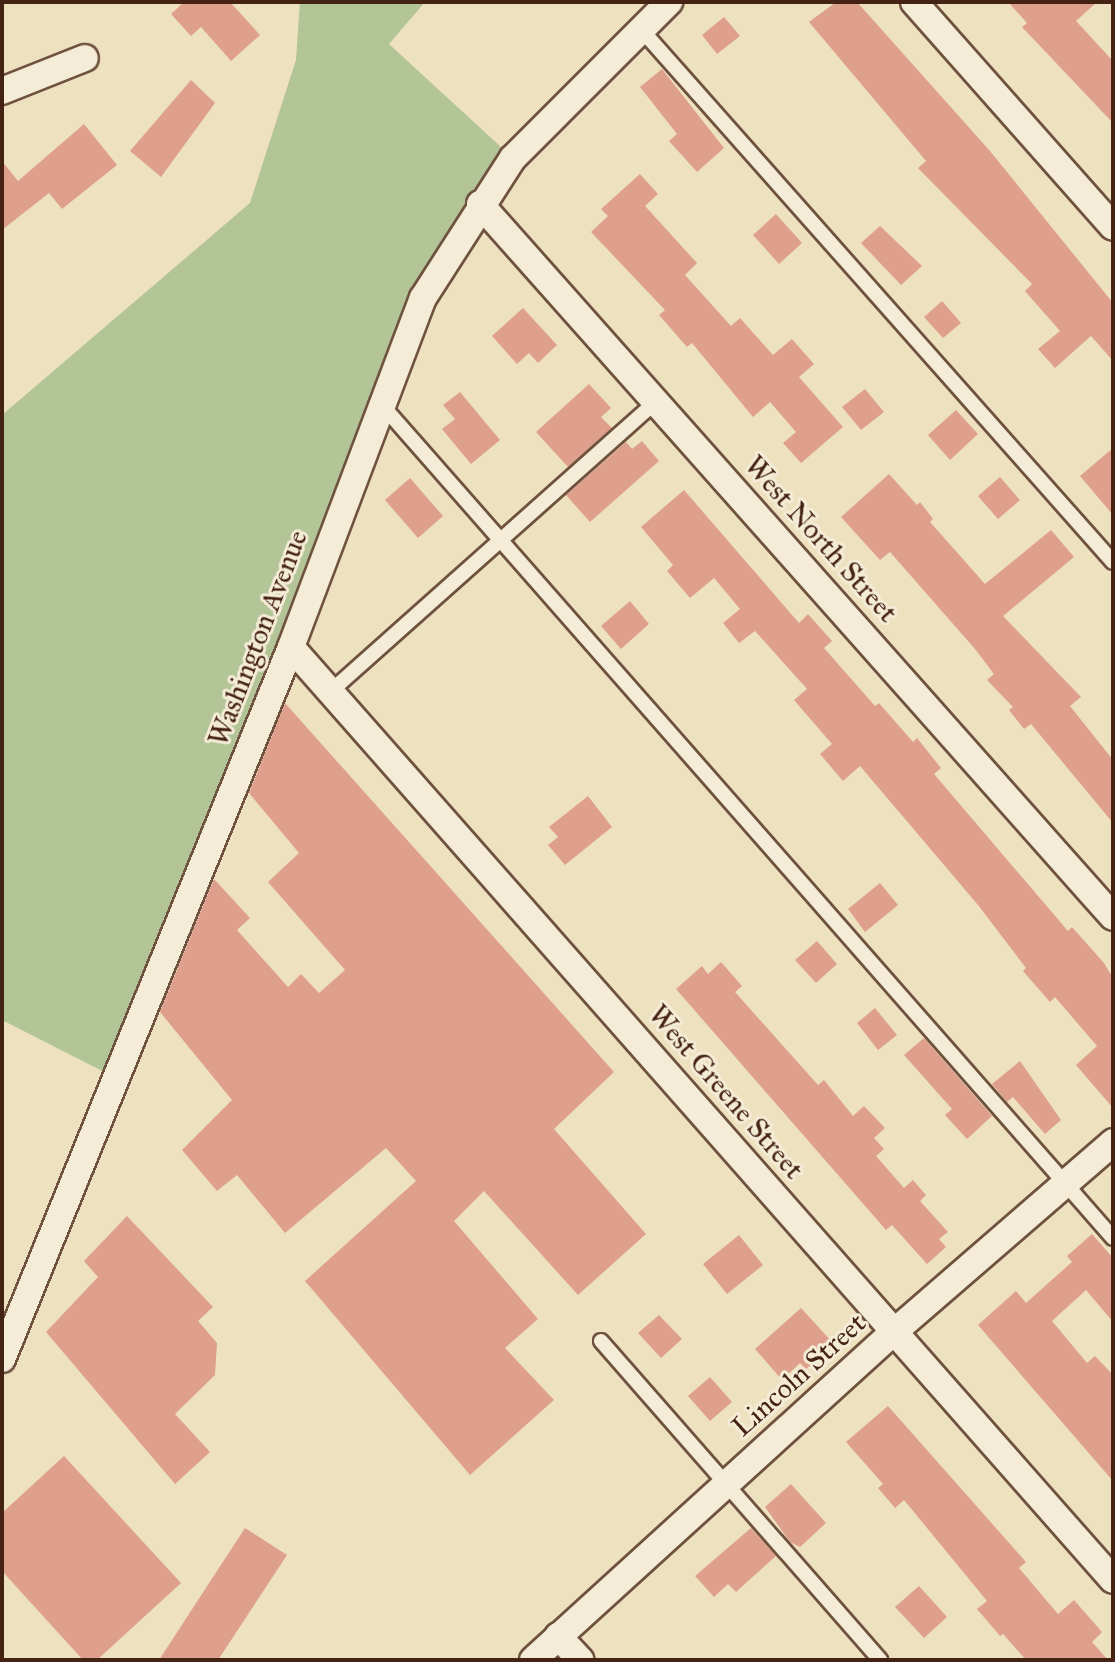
<!DOCTYPE html>
<style>
body{margin:0}
#map{position:relative;width:1115px;height:1662px;overflow:hidden;background:#eee1c0;font-family:"IM FELL Great Primer",serif}
div>[style]{position:absolute}
.green>*{inset:0;background:#b3c497}
.building>*{inset:0;background:#dea08c}
.roads{filter:drop-shadow(2px 0 #6e523f) drop-shadow(-2px 0 #6e523f) drop-shadow(0 2px #6e523f) drop-shadow(0 -2px #6e523f)}
.service>*{height:14px;margin:-7px;padding:0 7px;transform-origin:7px;border-radius:7px;background:#f4ecd6}
.minor>*{height:26px;margin:-13px;padding:0 13px;transform-origin:13px;border-radius:13px;background:#f4ecd6}
span{translate:-50% -50%;white-space:nowrap;text-align:center;line-height:1.15;-webkit-text-stroke:6px #f4ecd6;paint-order:stroke}
.street-label{font-size:28px;color:#442214}
.frame{position:absolute;inset:0;border:4px solid #442214;pointer-events:none}
</style>
<div id="map">
<div class="green">
<i style="clip-path:polygon(300px 2px,425px 2px,389px 44px,513px 158px,423px 298px,116px 1078px,2px 1020px,2px 415px,250px 203px,296px 60px)"></i>
</div>
<div class="building">
<i style="clip-path:polygon(184px 2px,230px 2px,260px 35px,231px 61px,201px 27px,191px 36px,171px 14px)"></i>
<i style="clip-path:polygon(836px 2px,857px 2px,990px 151px,1113px 303px,1113px 361px,1091px 336px,1055px 368px,1038px 349px,1060px 331px,1025px 291px,1032px 284px,918px 168px,926px 161px,809px 22px)"></i>
<i style="clip-path:polygon(1008px 2px,1097px 2px,1076px 21px,1113px 61px,1113px 123px,1022px 27px,1027px 23px)"></i>
<i style="clip-path:polygon(724px 17px,740px 36px,717px 54px,702px 35px)"></i>
<i style="clip-path:polygon(662px 69px,724px 148px,697px 172px,669px 141px,677px 134px,640px 87px)"></i>
<i style="clip-path:polygon(191px 80px,215px 103px,161px 177px,130px 151px)"></i>
<i style="clip-path:polygon(84px 124px,117px 165px,62px 209px,49px 193px,2px 230px,2px 161px,18px 181px)"></i>
<i style="clip-path:polygon(640px 174px,658px 194px,645px 206px,697px 263px,685px 275px,731px 326px,740px 318px,773px 355px,792px 339px,814px 364px,799px 377px,843px 427px,801px 463px,783px 443px,796px 432px,770px 402px,753px 417px,692px 343px,687px 347px,659px 315px,665px 310px,591px 232px,608px 216px,601px 209px)"></i>
<i style="clip-path:polygon(776px 214px,802px 243px,779px 264px,753px 235px)"></i>
<i style="clip-path:polygon(880px 226px,922px 266px,901px 285px,861px 243px)"></i>
<i style="clip-path:polygon(942px 301px,961px 323px,943px 338px,924px 317px)"></i>
<i style="clip-path:polygon(523px 308px,557px 345px,538px 363px,529px 353px,517px 364px,492px 336px)"></i>
<i style="clip-path:polygon(589px 384px,611px 408px,601px 417px,612px 428px,568px 467px,536px 432px)"></i>
<i style="clip-path:polygon(865px 389px,884px 412px,861px 430px,842px 407px)"></i>
<i style="clip-path:polygon(460px 392px,500px 440px,471px 464px,442px 429px,455px 419px,443px 405px)"></i>
<i style="clip-path:polygon(956px 410px,978px 434px,950px 460px,928px 435px)"></i>
<i style="clip-path:polygon(642px 441px,659px 461px,590px 522px,566px 495px,626px 442px,632px 449px)"></i>
<i style="clip-path:polygon(1113px 448px,1113px 515px,1080px 476px)"></i>
<i style="clip-path:polygon(889px 474px,917px 505px,920px 502px,933px 519px,930px 522px,985px 584px,1051px 530px,1074px 557px,1003px 616px,1081px 697px,1070px 706px,1113px 760px,1113px 823px,1031px 724px,1024px 729px,1009px 710px,1013px 707px,987px 680px,994px 674px,975px 649px,890px 552px,880px 560px,841px 517px)"></i>
<i style="clip-path:polygon(1000px 477px,1020px 500px,998px 519px,978px 496px)"></i>
<i style="clip-path:polygon(410px 478px,443px 516px,418px 538px,385px 500px)"></i>
<i style="clip-path:polygon(684px 490px,799px 623px,808px 614px,832px 641px,824px 648px,875px 706px,879px 703px,913px 742px,917px 738px,941px 768px,934px 774px,1068px 931px,1072px 927px,1104px 963px,1113px 978px,1113px 1108px,1076px 1065px,1097px 1046px,1055px 997px,1050px 1002px,1023px 971px,1026px 968px,978px 905px,860px 766px,843px 781px,820px 754px,832px 744px,794px 700px,807px 689px,755px 631px,739px 643px,723px 623px,740px 609px,714px 578px,690px 598px,667px 571px,673px 565px,641px 527px)"></i>
<i style="clip-path:polygon(630px 601px,649px 624px,621px 649px,601px 626px)"></i>
<i style="clip-path:polygon(285px 703px,614px 1072px,554px 1129px,646px 1234px,578px 1295px,484px 1191px,454px 1221px,538px 1319px,505px 1348px,554px 1400px,470px 1475px,305px 1281px,416px 1181px,386px 1148px,285px 1233px,237px 1175px,217px 1191px,182px 1150px,232px 1100px,160px 1012px,214px 879px,250px 918px,237px 930px,288px 987px,301px 974px,319px 993px,345px 970px,268px 882px,299px 853px,249px 793px)"></i>
<i style="clip-path:polygon(588px 796px,612px 827px,565px 865px,548px 845px,558px 837px,549px 827px)"></i>
<i style="clip-path:polygon(880px 883px,898px 905px,865px 932px,848px 909px)"></i>
<i style="clip-path:polygon(817px 941px,837px 964px,816px 983px,795px 960px)"></i>
<i style="clip-path:polygon(721px 962px,742px 986px,735px 992px,818px 1085px,824px 1080px,853px 1116px,864px 1106px,885px 1128px,874px 1138px,884px 1149px,876px 1156px,904px 1188px,913px 1180px,926px 1195px,920px 1201px,948px 1232px,939px 1239px,946px 1247px,927px 1264px,892px 1225px,886px 1230px,676px 989px,702px 966px,708px 974px)"></i>
<i style="clip-path:polygon(875px 1008px,897px 1035px,878px 1050px,857px 1023px)"></i>
<i style="clip-path:polygon(924px 1038px,992px 1116px,967px 1139px,945px 1115px,952px 1109px,904px 1055px)"></i>
<i style="clip-path:polygon(1020px 1061px,1061px 1120px,1045px 1134px,1013px 1097px,1007px 1102px,992px 1084px)"></i>
<i style="clip-path:polygon(127px 1216px,213px 1307px,198px 1321px,217px 1343px,215px 1375px,175px 1414px,210px 1452px,175px 1484px,46px 1332px,98px 1277px,84px 1261px)"></i>
<i style="clip-path:polygon(1092px 1234px,1113px 1258px,1113px 1322px,1086px 1290px,1052px 1321px,1087px 1363px,1095px 1356px,1113px 1375px,1113px 1481px,978px 1325px,1016px 1291px,1026px 1303px,1072px 1262px,1067px 1256px)"></i>
<i style="clip-path:polygon(739px 1235px,763px 1265px,727px 1294px,703px 1264px)"></i>
<i style="clip-path:polygon(801px 1308px,834px 1344px,806px 1369px,800px 1363px,782px 1380px,755px 1349px)"></i>
<i style="clip-path:polygon(659px 1315px,682px 1339px,661px 1358px,638px 1333px)"></i>
<i style="clip-path:polygon(710px 1377px,732px 1402px,710px 1421px,688px 1396px)"></i>
<i style="clip-path:polygon(888px 1406px,1026px 1562px,1019px 1568px,1058px 1614px,1074px 1600px,1102px 1632px,1092px 1642px,1108px 1660px,1026px 1660px,1003px 1634px,1000px 1636px,977px 1609px,987px 1601px,904px 1500px,895px 1508px,878px 1488px,883px 1484px,846px 1442px)"></i>
<i style="clip-path:polygon(64px 1456px,181px 1583px,97px 1660px,83px 1660px,2px 1571px,2px 1513px)"></i>
<i style="clip-path:polygon(791px 1484px,826px 1523px,800px 1547px,790px 1542px,765px 1507px)"></i>
<i style="clip-path:polygon(245px 1528px,287px 1555px,218px 1660px,159px 1660px)"></i>
<i style="clip-path:polygon(751px 1528px,776px 1556px,736px 1592px,728px 1584px,714px 1597px,695px 1576px)"></i>
<i style="clip-path:polygon(919px 1586px,947px 1617px,924px 1638px,895px 1607px)"></i>
</div>
<div class="roads">
<div class="service">
<i style="left:640px;top:28px;width:713px;rotate:48.47deg"></i>
<i style="left:382px;top:405px;width:1108px;rotate:48.73deg"></i>
<i style="left:330px;top:692px;width:438px;rotate:-41.7deg"></i>
<i style="left:601px;top:1341px;width:424px;rotate:48.8deg"></i>
</div>
<div class="minor">
<i style="left:914px;top:2px;width:300px;rotate:48.5deg"></i>
<i style="left:2px;top:91px;width:89px;rotate:-21.7deg"></i>
<i style="left:480px;top:204px;width:953px;rotate:48.4deg"></i>
<i style="left:291px;top:647px;width:1243px;rotate:48.62deg"></i>
<i style="left:2px;top:1359px;width:768px;rotate:-67.91deg"></i>
<i style="left:291px;top:647px;width:373px;rotate:-69.3deg"></i>
<i style="left:423px;top:298px;width:166px;rotate:-57.3deg"></i>
<i style="left:513px;top:158px;width:221px;rotate:-45deg"></i>
<i style="left:558px;top:1636px;width:33px;rotate:47deg"></i>
<i style="left:533px;top:1660px;width:488px;rotate:-42.3deg"></i>
<i style="left:894px;top:1332px;width:290px;rotate:-40.9deg"></i>
</div>
</div>
<div class="street-label">
<span style="left:821px;top:539px;rotate:48deg">West North Street</span>
<span style="left:258px;top:638px;rotate:-69deg">Washington Avenue</span>
<span style="left:726px;top:1092px;rotate:49deg">West Greene Street</span>
<span style="left:799px;top:1375px;rotate:-42deg">Lincoln Street</span>
</div>
<div class="frame"></div>
</div>
